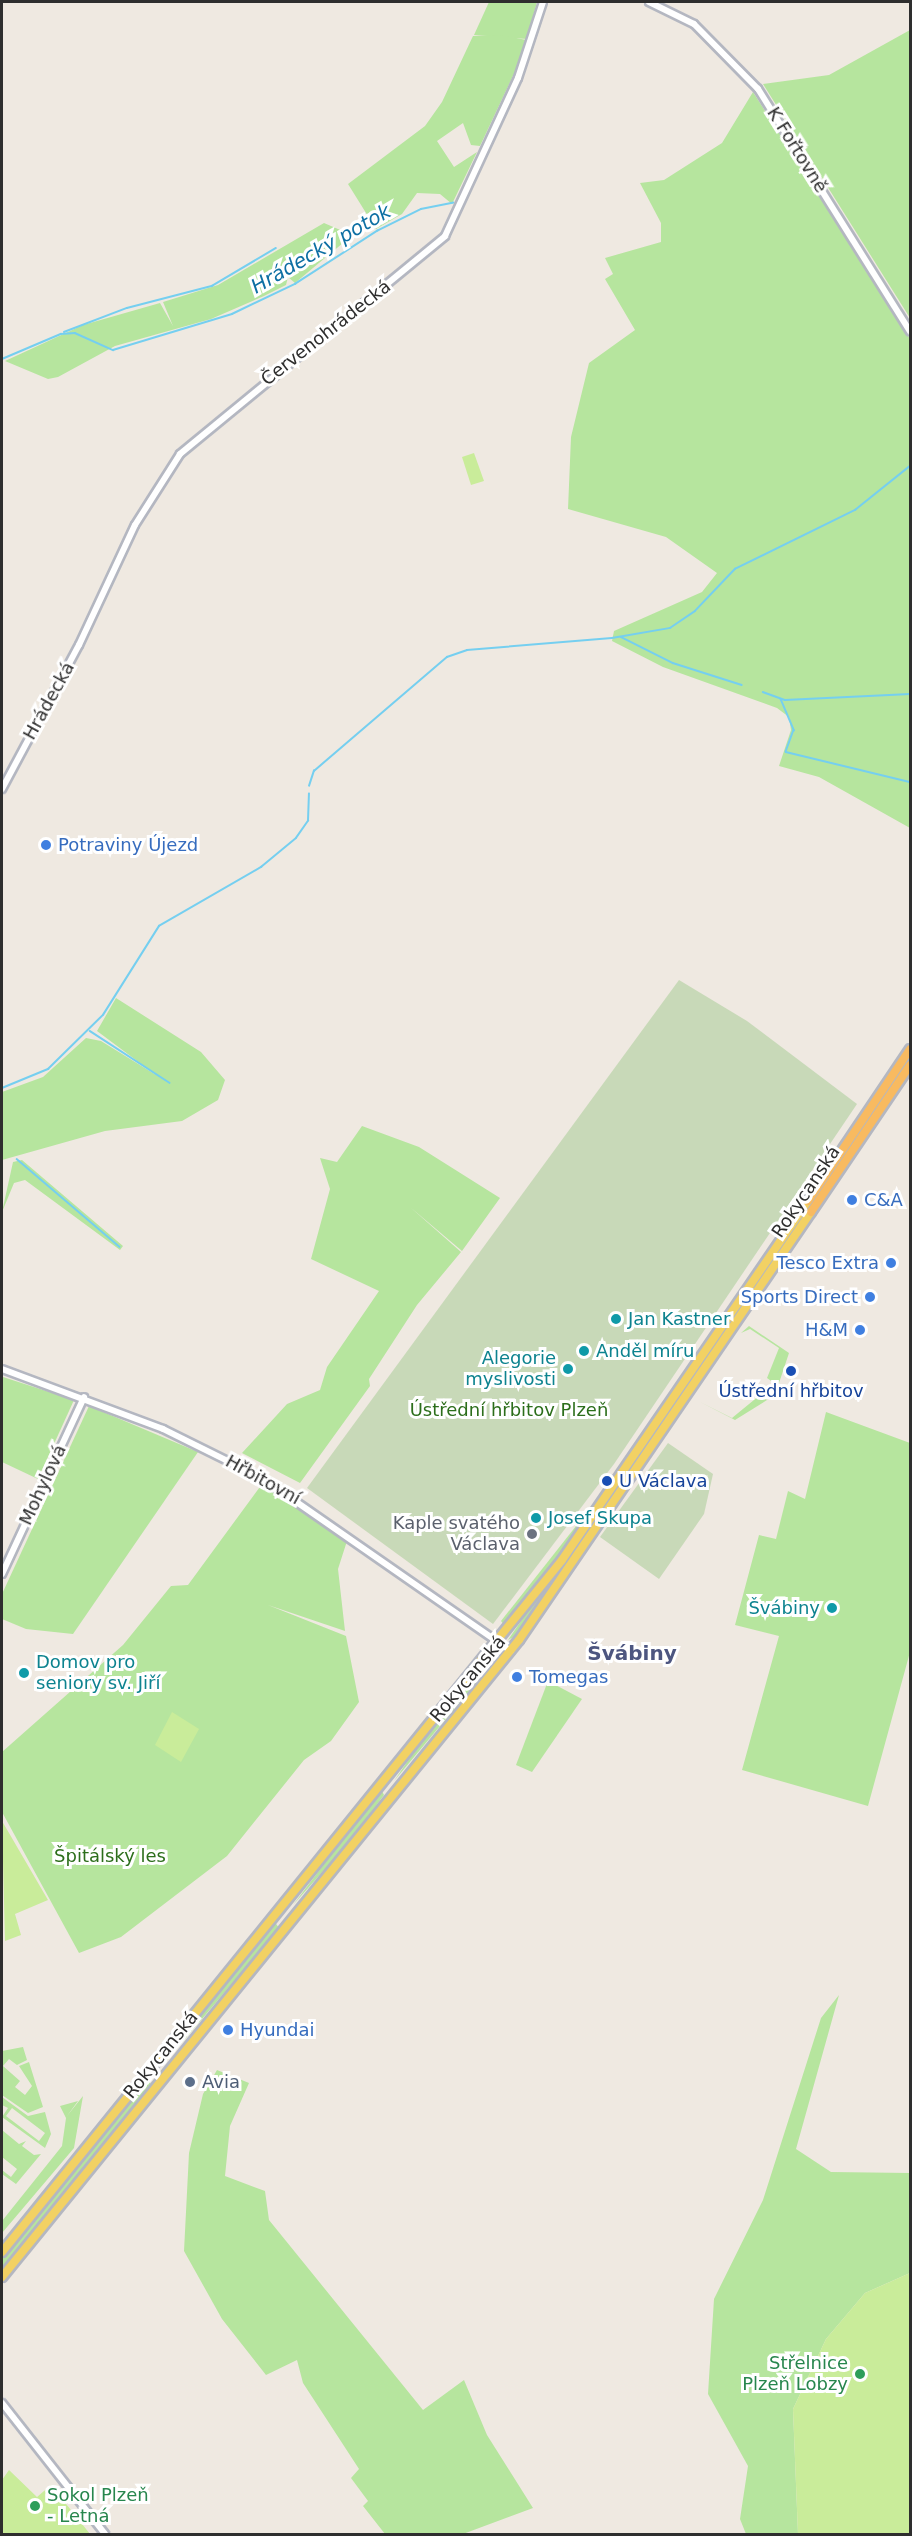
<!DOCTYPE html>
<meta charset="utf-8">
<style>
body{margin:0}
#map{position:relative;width:912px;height:2536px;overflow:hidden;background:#efe9e1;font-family:"DejaVu Sans",sans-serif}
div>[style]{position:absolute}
.green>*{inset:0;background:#b6e59e}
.cemetery>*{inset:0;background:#c8d9b8}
.pitch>*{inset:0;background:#c9ec9a}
.stream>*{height:1.5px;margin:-0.75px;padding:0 0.75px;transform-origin:0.75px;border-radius:0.75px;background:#75cff0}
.roads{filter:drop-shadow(2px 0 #b4b7c1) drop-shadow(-2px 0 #b4b7c1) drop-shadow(0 2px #b4b7c1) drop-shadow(0 -2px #b4b7c1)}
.tertiary>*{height:6px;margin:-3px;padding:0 3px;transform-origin:3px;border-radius:3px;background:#fff}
.primary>*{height:8px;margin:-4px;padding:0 4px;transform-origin:4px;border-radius:4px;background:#f2d163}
.trunk>*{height:8px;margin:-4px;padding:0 4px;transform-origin:4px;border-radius:4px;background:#f8ba60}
.dots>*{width:16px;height:16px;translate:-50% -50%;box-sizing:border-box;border:3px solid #fff;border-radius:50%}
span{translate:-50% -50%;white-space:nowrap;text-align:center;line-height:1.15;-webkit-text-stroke:6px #fff;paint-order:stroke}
.street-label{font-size:18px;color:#2e2e2e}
.shop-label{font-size:18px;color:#366cbe}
.left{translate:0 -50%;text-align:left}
.right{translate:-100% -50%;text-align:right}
.culture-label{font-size:18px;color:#0d838f}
.transit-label{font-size:18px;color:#164399}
.park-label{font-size:18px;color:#2c6e1b}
.worship-label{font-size:18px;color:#5b616d}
.service-label{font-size:18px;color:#4e5e75}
.leisure-label{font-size:18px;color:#27864d}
.water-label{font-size:20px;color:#0d6fa3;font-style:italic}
.neighbourhood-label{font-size:20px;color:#4d5680;font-weight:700}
.frame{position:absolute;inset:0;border:3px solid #2e2e2e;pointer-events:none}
</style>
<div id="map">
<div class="green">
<i style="clip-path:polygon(489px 2px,537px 2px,527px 39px,474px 35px)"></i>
<i style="clip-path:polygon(910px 30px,910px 318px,763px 84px,829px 75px)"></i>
<i style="clip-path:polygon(502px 35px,526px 40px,527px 46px,480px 146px,471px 145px,463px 123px,437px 141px,454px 167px,477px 152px,452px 204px,440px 194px,417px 193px,402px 214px,376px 229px,348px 184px,425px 126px,442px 102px,473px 36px)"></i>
<i style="clip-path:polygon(753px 92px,910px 339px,910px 828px,819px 777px,779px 766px,791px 730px,789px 717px,777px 708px,663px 667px,612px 641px,614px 631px,702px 592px,717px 573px,666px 537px,568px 509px,571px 437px,589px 363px,635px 330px,605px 279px,613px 274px,605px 258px,661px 242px,661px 223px,640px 183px,664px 180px,722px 143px)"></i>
<i style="clip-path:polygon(324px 223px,345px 232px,343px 243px,295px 283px,288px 277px,286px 285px,264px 296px,211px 319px,115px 346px,58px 377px,48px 379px,5px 361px,83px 325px,160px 303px,173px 326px,163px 302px,218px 285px)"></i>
<i style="clip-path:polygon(116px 998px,201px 1052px,225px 1080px,218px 1100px,182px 1121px,105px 1131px,2px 1160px,2px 1092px,43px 1077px,86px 1038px,101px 1041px,156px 1075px,97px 1031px)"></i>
<i style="clip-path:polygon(362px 1126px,419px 1147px,500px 1198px,462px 1251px,410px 1207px,461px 1252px,417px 1305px,369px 1379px,370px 1386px,300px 1483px,242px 1453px,287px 1404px,320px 1390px,327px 1367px,379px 1291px,311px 1259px,330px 1189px,320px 1158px,337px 1162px)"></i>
<i style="clip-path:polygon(22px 1160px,123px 1246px,120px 1250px,25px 1180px,14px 1183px,2px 1212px,13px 1162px)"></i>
<i style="clip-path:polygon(734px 1318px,519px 1634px,508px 1640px,727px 1322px)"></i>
<i style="clip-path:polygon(749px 1326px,789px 1353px,778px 1386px,767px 1378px,779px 1348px,750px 1329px,741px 1333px)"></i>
<i style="clip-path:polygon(3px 1377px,74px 1400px,38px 1479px,2px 1462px)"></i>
<i style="clip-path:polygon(760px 1395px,767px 1400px,735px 1420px,700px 1402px,732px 1418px)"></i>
<i style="clip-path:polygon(89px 1406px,198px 1452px,73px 1634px,26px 1629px,2px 1619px,2px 1594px)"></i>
<i style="clip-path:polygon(826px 1412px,910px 1443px,910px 1652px,868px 1806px,742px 1770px,779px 1636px,735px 1625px,759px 1535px,776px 1539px,788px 1491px,805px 1499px)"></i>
<i style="clip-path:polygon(610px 1483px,556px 1563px,505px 1626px,501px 1621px)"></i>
<i style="clip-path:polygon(262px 1484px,347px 1541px,338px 1569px,345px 1631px,268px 1605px,346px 1636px,359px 1702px,331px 1741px,304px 1760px,227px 1856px,121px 1937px,79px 1953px,2px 1812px,2px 1752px,123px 1645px,171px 1586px,188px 1585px)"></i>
<i style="clip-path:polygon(495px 1654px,496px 1659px,394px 1781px,431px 1727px)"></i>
<i style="clip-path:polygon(548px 1681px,582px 1699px,532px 1772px,516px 1765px)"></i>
<i style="clip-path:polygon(381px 1789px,384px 1795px,349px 1842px,293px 1905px)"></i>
<i style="clip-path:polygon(274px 1921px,279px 1928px,163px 2065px,163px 2061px)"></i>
<i style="clip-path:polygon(839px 1995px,796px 2149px,831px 2172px,910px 2173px,910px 2273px,865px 2293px,826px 2339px,793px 2409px,798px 2534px,746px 2534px,740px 2519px,748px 2466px,708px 2394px,714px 2299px,763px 2200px,821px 2018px)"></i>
<i style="clip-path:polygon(23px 2047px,27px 2060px,17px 2065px,9px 2059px,3px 2066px,20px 2081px,15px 2087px,25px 2095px,32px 2086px,19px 2066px,29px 2062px,43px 2107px,28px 2113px,2px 2095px,2px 2051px)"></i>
<i style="clip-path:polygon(217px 2070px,249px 2083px,230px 2126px,225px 2176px,265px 2191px,269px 2220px,423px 2410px,464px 2380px,487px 2435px,533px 2508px,463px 2534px,385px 2534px,363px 2506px,368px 2501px,351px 2478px,359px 2469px,303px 2383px,297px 2360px,266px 2375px,222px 2319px,184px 2251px,189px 2153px,203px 2094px)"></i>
<i style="clip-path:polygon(148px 2077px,151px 2085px,2px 2271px,2px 2258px)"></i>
<i style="clip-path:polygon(83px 2096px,74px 2148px,2px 2233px,2px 2221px,62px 2146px,66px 2118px,60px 2106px,78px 2101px,67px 2116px)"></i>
<i style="clip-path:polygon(evenodd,2px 2097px,28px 2116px,45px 2112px,51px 2134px,45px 2148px,2px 2117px,8px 2108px,2px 2105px,2px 2097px,12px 2108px,45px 2133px,39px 2141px,6px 2116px,12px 2108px)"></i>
<i style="clip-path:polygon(2px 2130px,19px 2144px,26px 2141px,22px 2146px,34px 2155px,41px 2154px,16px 2184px,2px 2174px,2px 2170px,11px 2177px,17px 2169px,2px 2157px)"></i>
</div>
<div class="cemetery">
<i style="clip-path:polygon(679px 980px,747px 1021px,857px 1104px,614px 1464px,493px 1624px,307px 1488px)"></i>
<i style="clip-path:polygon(668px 1443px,713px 1474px,704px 1514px,659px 1579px,600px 1537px)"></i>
</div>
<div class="pitch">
<i style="clip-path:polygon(474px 453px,484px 481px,471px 485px,462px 457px)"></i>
<i style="clip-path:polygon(172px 1712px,199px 1729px,181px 1762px,155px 1745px)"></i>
<i style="clip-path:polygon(2px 1821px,48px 1900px,15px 1914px,21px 1935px,5px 1941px)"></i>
<i style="clip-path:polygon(910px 2273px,910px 2534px,798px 2534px,793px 2409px,826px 2339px,865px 2293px)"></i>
<i style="clip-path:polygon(9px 2470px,37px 2497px,51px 2485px,90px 2534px,2px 2534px,2px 2480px)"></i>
</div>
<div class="stream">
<i style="left:64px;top:332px;width:67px;rotate:-20.9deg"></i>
<i style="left:127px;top:308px;width:88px;rotate:-14.5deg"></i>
<i style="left:212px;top:286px;width:74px;rotate:-30.7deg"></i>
<i style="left:2px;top:359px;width:64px;rotate:-23deg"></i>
<i style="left:61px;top:334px;width:14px;rotate:-4deg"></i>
<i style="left:75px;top:333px;width:42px;rotate:24.1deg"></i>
<i style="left:113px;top:350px;width:124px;rotate:-16.8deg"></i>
<i style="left:232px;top:314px;width:70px;rotate:-25.5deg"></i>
<i style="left:295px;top:284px;width:98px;rotate:-32.9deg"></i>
<i style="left:377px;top:231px;width:49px;rotate:-26.6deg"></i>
<i style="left:421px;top:209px;width:33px;rotate:-11deg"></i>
<i style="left:621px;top:637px;width:58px;rotate:26.6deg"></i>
<i style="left:673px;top:663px;width:72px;rotate:17.7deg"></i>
<i style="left:763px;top:692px;width:23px;rotate:20deg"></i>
<i style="left:785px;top:700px;width:125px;rotate:-2.7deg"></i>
<i style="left:781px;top:699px;width:34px;rotate:67deg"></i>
<i style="left:794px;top:730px;width:23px;rotate:110deg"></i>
<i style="left:786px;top:752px;width:128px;rotate:13.6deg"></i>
<i style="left:309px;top:786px;width:16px;rotate:-72deg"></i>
<i style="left:314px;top:771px;width:175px;rotate:-40.6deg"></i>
<i style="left:447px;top:657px;width:21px;rotate:-19deg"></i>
<i style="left:467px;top:650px;width:145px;rotate:-4.7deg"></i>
<i style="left:612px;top:638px;width:59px;rotate:-9.8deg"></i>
<i style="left:670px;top:628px;width:30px;rotate:-34deg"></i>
<i style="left:695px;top:611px;width:58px;rotate:-46.4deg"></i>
<i style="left:735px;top:569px;width:134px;rotate:-26.2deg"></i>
<i style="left:855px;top:510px;width:70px;rotate:-38.7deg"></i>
<i style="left:90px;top:1031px;width:95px;rotate:33deg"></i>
<i style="left:2px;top:1088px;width:50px;rotate:-22.4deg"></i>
<i style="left:48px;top:1069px;width:77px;rotate:-44.5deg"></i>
<i style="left:103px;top:1015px;width:105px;rotate:-57.8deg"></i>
<i style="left:159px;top:926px;width:118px;rotate:-30deg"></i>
<i style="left:261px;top:867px;width:45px;rotate:-39.6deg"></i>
<i style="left:296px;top:838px;width:21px;rotate:-55deg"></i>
<i style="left:308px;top:821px;width:27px;rotate:-88deg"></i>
<i style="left:17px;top:1159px;width:135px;rotate:40.5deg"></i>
</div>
<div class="roads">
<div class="tertiary">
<i style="left:649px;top:2px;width:50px;rotate:26.1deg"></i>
<i style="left:694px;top:24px;width:91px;rotate:45.4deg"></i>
<i style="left:758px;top:89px;width:286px;rotate:57.9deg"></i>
<i style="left:2px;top:789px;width:163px;rotate:-61.9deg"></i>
<i style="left:79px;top:645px;width:132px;rotate:-65deg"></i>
<i style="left:135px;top:525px;width:84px;rotate:-57.6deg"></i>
<i style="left:180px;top:454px;width:343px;rotate:-39.4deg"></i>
<i style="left:445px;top:236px;width:174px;rotate:-65.2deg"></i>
<i style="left:518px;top:78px;width:80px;rotate:-71.8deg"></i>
<i style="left:2px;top:1369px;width:172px;rotate:20.4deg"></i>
<i style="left:163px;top:1429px;width:110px;rotate:26.3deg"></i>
<i style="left:262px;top:1478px;width:303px;rotate:34.8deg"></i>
<i style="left:2px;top:1574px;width:195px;rotate:-65.1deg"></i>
<i style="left:2px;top:2403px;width:167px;rotate:51.8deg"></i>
</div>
<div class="primary">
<i style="left:2px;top:2252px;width:890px;rotate:-51.02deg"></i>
<i style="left:562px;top:1560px;width:435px;rotate:-55.6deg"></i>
<i style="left:2px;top:2277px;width:820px;rotate:-50.94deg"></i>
<i style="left:519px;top:1640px;width:518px;rotate:-55.7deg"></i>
</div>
<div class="trunk">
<i style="left:808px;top:1201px;width:183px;rotate:-56.1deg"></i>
<i style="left:811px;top:1212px;width:177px;rotate:-56deg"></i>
</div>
</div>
<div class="dots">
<i style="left:46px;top:845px;background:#3f7fe0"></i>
<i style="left:852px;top:1200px;background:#3f7fe0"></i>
<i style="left:891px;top:1263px;background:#3f7fe0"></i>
<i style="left:870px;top:1297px;background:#3f7fe0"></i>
<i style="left:616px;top:1319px;background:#0f9aa8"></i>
<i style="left:860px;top:1330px;background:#3f7fe0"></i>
<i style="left:584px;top:1351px;background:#0f9aa8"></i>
<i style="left:568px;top:1369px;background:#0f9aa8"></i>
<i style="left:791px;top:1371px;background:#1a4fb4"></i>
<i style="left:607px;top:1481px;background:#1a4fb4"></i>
<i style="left:536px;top:1518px;background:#0f9aa8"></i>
<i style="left:532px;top:1534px;background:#6b7280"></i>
<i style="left:832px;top:1608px;background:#0f9aa8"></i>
<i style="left:24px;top:1673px;background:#0f9aa8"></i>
<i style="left:517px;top:1677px;background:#3f7fe0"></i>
<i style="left:228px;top:2030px;background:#3f7fe0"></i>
<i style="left:190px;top:2082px;background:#5c6f8a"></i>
<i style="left:860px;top:2374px;background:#2e9e5b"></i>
<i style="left:35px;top:2506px;background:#2e9e5b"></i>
</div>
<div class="street-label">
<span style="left:797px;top:150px;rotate:58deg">K Fořtovně</span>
<span style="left:326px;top:333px;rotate:-38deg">Červenohrádecká</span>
<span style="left:49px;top:701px;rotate:-61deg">Hrádecká</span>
<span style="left:806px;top:1192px;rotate:-56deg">Rokycanská</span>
<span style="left:263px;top:1480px;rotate:29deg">Hřbitovní</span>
<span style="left:43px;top:1485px;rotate:-65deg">Mohylová</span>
<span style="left:468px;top:1679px;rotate:-50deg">Rokycanská</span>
<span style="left:161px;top:2055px;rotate:-51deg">Rokycanská</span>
</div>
<div class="shop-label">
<span class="left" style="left:58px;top:845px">Potraviny Újezd</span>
<span class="left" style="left:864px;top:1200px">C&amp;A</span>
<span class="right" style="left:879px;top:1263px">Tesco Extra</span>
<span class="right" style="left:858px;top:1297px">Sports Direct</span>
<span class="right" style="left:848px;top:1330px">H&amp;M</span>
<span class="left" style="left:529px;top:1677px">Tomegas</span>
<span class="left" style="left:240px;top:2030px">Hyundai</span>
</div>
<div class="culture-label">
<span class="left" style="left:628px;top:1319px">Jan Kastner</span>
<span class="left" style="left:596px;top:1351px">Anděl míru</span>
<span class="right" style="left:556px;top:1369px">Alegorie<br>myslivosti</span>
<span class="left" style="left:548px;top:1518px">Josef Skupa</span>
<span class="right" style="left:820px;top:1608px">Švábiny</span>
<span class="left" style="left:36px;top:1673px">Domov pro<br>seniory sv. Jiří</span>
</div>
<div class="transit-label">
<span style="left:791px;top:1391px">Ústřední hřbitov</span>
<span class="left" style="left:619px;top:1481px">U Václava</span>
</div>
<div class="park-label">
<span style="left:509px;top:1410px">Ústřední hřbitov Plzeň</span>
<span style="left:110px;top:1856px">Špitálský les</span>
</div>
<div class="worship-label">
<span class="right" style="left:520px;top:1534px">Kaple svatého<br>Václava</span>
</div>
<div class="service-label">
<span class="left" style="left:202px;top:2082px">Avia</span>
</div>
<div class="leisure-label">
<span class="right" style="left:848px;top:2374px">Střelnice<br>Plzeň Lobzy</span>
<span class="left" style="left:47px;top:2506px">Sokol Plzeň<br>- Letná</span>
</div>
<div class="water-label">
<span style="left:321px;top:249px;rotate:-30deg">Hrádecký potok</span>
</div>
<div class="neighbourhood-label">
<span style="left:632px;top:1653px">Švábiny</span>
</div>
<div class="frame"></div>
</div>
